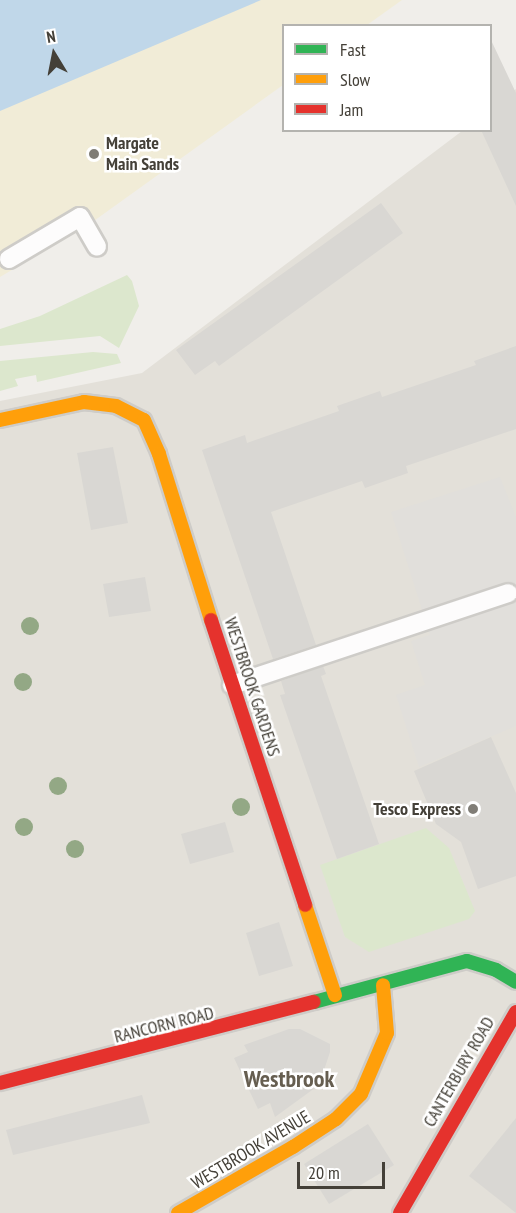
<!DOCTYPE html>
<style>
body{margin:0}
#map{position:relative;width:516px;height:1213px;overflow:hidden;background:#f0eeea;font-family:"PT Sans Narrow",sans-serif}
div>[style]{position:absolute}
.residential>*{inset:0;background:#e3e0d9}
.green>*{inset:0;background:#dce7cd}
.sand>*{inset:0;background:#f1ecd7}
.parking>*{inset:0;background:#e1dfdb}
.water>*{inset:0;background:#c0d7e9}
.building>*{inset:0;background:#d9d7d3}
.roads{filter:drop-shadow(2px 0 #ceccc8) drop-shadow(-2px 0 #ceccc8) drop-shadow(0 2px #ceccc8) drop-shadow(0 -2px #ceccc8)}
.lane>*{height:18px;margin:-9px;padding:0 9px;transform-origin:9px;border-radius:9px;background:#fdfcfc}
.fast>*{height:14px;margin:-7px;padding:0 7px;transform-origin:7px;border-radius:7px;background:#30b455}
.slow>*{height:14px;margin:-7px;padding:0 7px;transform-origin:7px;border-radius:7px;background:#ff9f0a}
.jam>*{height:14px;margin:-7px;padding:0 7px;transform-origin:7px;border-radius:7px;background:#e5322d}
.trees>*{width:18px;height:18px;margin:-9px;border-radius:50%;background:#93a885}
.dots>*{width:16px;height:16px;translate:-50% -50%;box-sizing:border-box;border:3px solid #fff;border-radius:50%}
span{translate:-50% -50%;white-space:nowrap;text-align:center;line-height:1.15;-webkit-text-stroke:5px #fff;paint-order:stroke}
.poi-label{font-size:18px;color:#444038;font-weight:700}
.left{translate:0 -50%;text-align:left}
.right{translate:-100% -50%;text-align:right}
.street-label{font-size:18px;color:#444038}
.district-label{font-size:24px;color:#665e50;font-weight:700}
.legend{position:absolute;left:282px;top:24px;width:210px;height:108px;box-sizing:border-box;background:#fff;border:2px solid #b4b3af;margin:0;padding:8px 10px;list-style:none;font-size:18px;color:#444038}
.legend li{display:flex;align-items:center;gap:12px;height:30px}
.legend b{width:30px;border:2px solid #b4b3af}
.north{position:absolute;left:24px;top:24px;width:60px;height:60px;-webkit-text-stroke:4px #fff;paint-order:stroke;rotate:350deg;font-size:16px;font-weight:700;line-height:24px;text-align:center;color:#444038}
.north::after{content:'';display:block;margin:auto;width:21px;height:27px;background:#444038;clip-path:polygon(50% 0,100% 100%,50% 72%,0 100%)}
.scale{position:absolute;left:297px;top:1162px;width:88px;height:27px;box-sizing:border-box;border:3px solid #444038;border-top:0;padding-left:8px;font-size:18px;line-height:21px;white-space:nowrap;color:#444038;-webkit-text-stroke:4px #fff;paint-order:stroke}
</style>
<div id="map">
<div class="residential">
<i style="clip-path:polygon(516px 89px,516px 1213px,0 1213px,0 401px,142px 373px,462px 131px,490px 130px,491px 109px)"></i>
</div>
<div class="green">
<i style="clip-path:polygon(127px 275px,132px 281px,139px 306px,119px 348px,100px 336px,0 346px,0 329px,40px 316px)"></i>
<i style="clip-path:polygon(93px 352px,117px 354px,121px 363px,37px 382px,36px 375px,15px 379px,18px 386px,0 391px,0 361px)"></i>
<i style="clip-path:polygon(426px 828px,449px 848px,475px 911px,469px 919px,369px 952px,345px 937px,320px 865px)"></i>
</div>
<div class="sand">
<i style="clip-path:polygon(0 0,402px 0,367px 25px,284px 26px,283px 85px,91px 223px,0 277px)"></i>
</div>
<div class="parking">
<i style="clip-path:polygon(500px 477px,516px 517px,516px 726px,419px 767px,396px 695px,425px 685px,411px 641px,430px 635px,391px 512px)"></i>
</div>
<div class="water">
<i style="clip-path:polygon(0 0,261px 0,0 111px)"></i>
</div>
<div class="building">
<i style="clip-path:polygon(490px 38px,516px 93px,516px 206px,481px 130px,490px 130px)"></i>
<i style="clip-path:polygon(381px 203px,403px 233px,219px 366px,215px 361px,195px 375px,176px 350px)"></i>
<i style="clip-path:polygon(516px 346px,516px 429px,406px 466px,408px 473px,365px 488px,362px 481px,271px 512px,316px 645px,273px 659px,202px 450px,245px 435px,247px 443px,339px 411px,337px 406px,380px 391px,382px 397px,476px 365px,474px 361px)"></i>
<i style="clip-path:polygon(113px 447px,128px 523px,91px 530px,77px 453px)"></i>
<i style="clip-path:polygon(145px 577px,151px 611px,109px 617px,103px 584px)"></i>
<i style="clip-path:polygon(323px 666px,326px 674px,321px 676px,379px 844px,337px 859px,280px 695px,285px 694px,281px 681px)"></i>
<i style="clip-path:polygon(491px 737px,516px 793px,516px 876px,478px 889px,461px 842px,436px 824px,414px 771px)"></i>
<i style="clip-path:polygon(225px 822px,234px 852px,190px 864px,181px 834px)"></i>
<i style="clip-path:polygon(279px 922px,293px 966px,259px 976px,246px 933px)"></i>
<i style="clip-path:polygon(289px 1029px,300px 1029px,330px 1044px,330px 1052px,319px 1085px,275px 1117px,270px 1103px,258px 1109px,234px 1058px,248px 1052px,244px 1045px)"></i>
<i style="clip-path:polygon(142px 1095px,150px 1123px,13px 1155px,6px 1130px)"></i>
<i style="clip-path:polygon(516px 1118px,516px 1213px,469px 1176px)"></i>
<i style="clip-path:polygon(368px 1124px,394px 1165px,329px 1204px,304px 1164px)"></i>
</div>
<div class="roads">
<div class="lane">
<i style="left:9px;top:259px;width:82px;rotate:-30.6deg"></i>
<i style="left:80px;top:217px;width:34px;rotate:60deg"></i>
<i style="left:232px;top:685px;width:291px;rotate:-18.4deg"></i>
</div>
<div class="fast">
<i style="left:314px;top:1002px;width:158px;rotate:-15deg"></i>
<i style="left:467px;top:961px;width:30px;rotate:17deg"></i>
<i style="left:496px;top:970px;width:23px;rotate:31deg"></i>
</div>
<div class="slow">
<i style="left:0;top:420px;width:86px;rotate:-12.1deg"></i>
<i style="left:84px;top:402px;width:32px;rotate:7deg"></i>
<i style="left:116px;top:406px;width:31px;rotate:27deg"></i>
<i style="left:144px;top:420px;width:37px;rotate:66deg"></i>
<i style="left:159px;top:454px;width:174px;rotate:72.6deg"></i>
<i style="left:305px;top:905px;width:95px;rotate:71.6deg"></i>
<i style="left:178px;top:1213px;width:133px;rotate:-29.9deg"></i>
<i style="left:293px;top:1147px;width:51px;rotate:-33.1deg"></i>
<i style="left:336px;top:1119px;width:35px;rotate:-45deg"></i>
<i style="left:361px;top:1094px;width:66px;rotate:-66.9deg"></i>
<i style="left:387px;top:1033px;width:48px;rotate:-94.8deg"></i>
</div>
<div class="jam">
<i style="left:211px;top:620px;width:300px;rotate:71.7deg"></i>
<i style="left:0;top:1083px;width:324px;rotate:-14.5deg"></i>
<i style="left:400px;top:1213px;width:232px;rotate:-60deg"></i>
</div>
</div>
<div class="trees">
<i style="left:30px;top:626px"></i>
<i style="left:23px;top:682px"></i>
<i style="left:58px;top:786px"></i>
<i style="left:241px;top:807px"></i>
<i style="left:24px;top:827px"></i>
<i style="left:75px;top:849px"></i>
</div>
<div class="dots">
<i style="left:94px;top:154px;background:#807d76"></i>
<i style="left:473px;top:809px;background:#807d76"></i>
</div>
<div class="poi-label">
<span class="left" style="left:106px;top:154px">Margate<br>Main Sands</span>
<span class="right" style="left:461px;top:809px">Tesco Express</span>
</div>
<div class="street-label">
<span style="left:252px;top:687px;rotate:72deg">WESTBROOK GARDENS</span>
<span style="left:164px;top:1025px;rotate:-14deg">RANCORN ROAD</span>
<span style="left:459px;top:1072px;rotate:-60deg">CANTERBURY ROAD</span>
<span style="left:251px;top:1150px;rotate:-31deg">WESTBROOK AVENUE</span>
</div>
<div class="district-label">
<span style="left:289px;top:1079px">Westbrook</span>
</div>
<ul class="legend">
<li><b style="height:8px;background:#30b455"></b>Fast</li>
<li><b style="height:8px;background:#ff9f0a"></b>Slow</li>
<li><b style="height:8px;background:#e5322d"></b>Jam</li>
</ul>
<div class="north">N</div>
<div class="scale">20 m</div>
</div>
